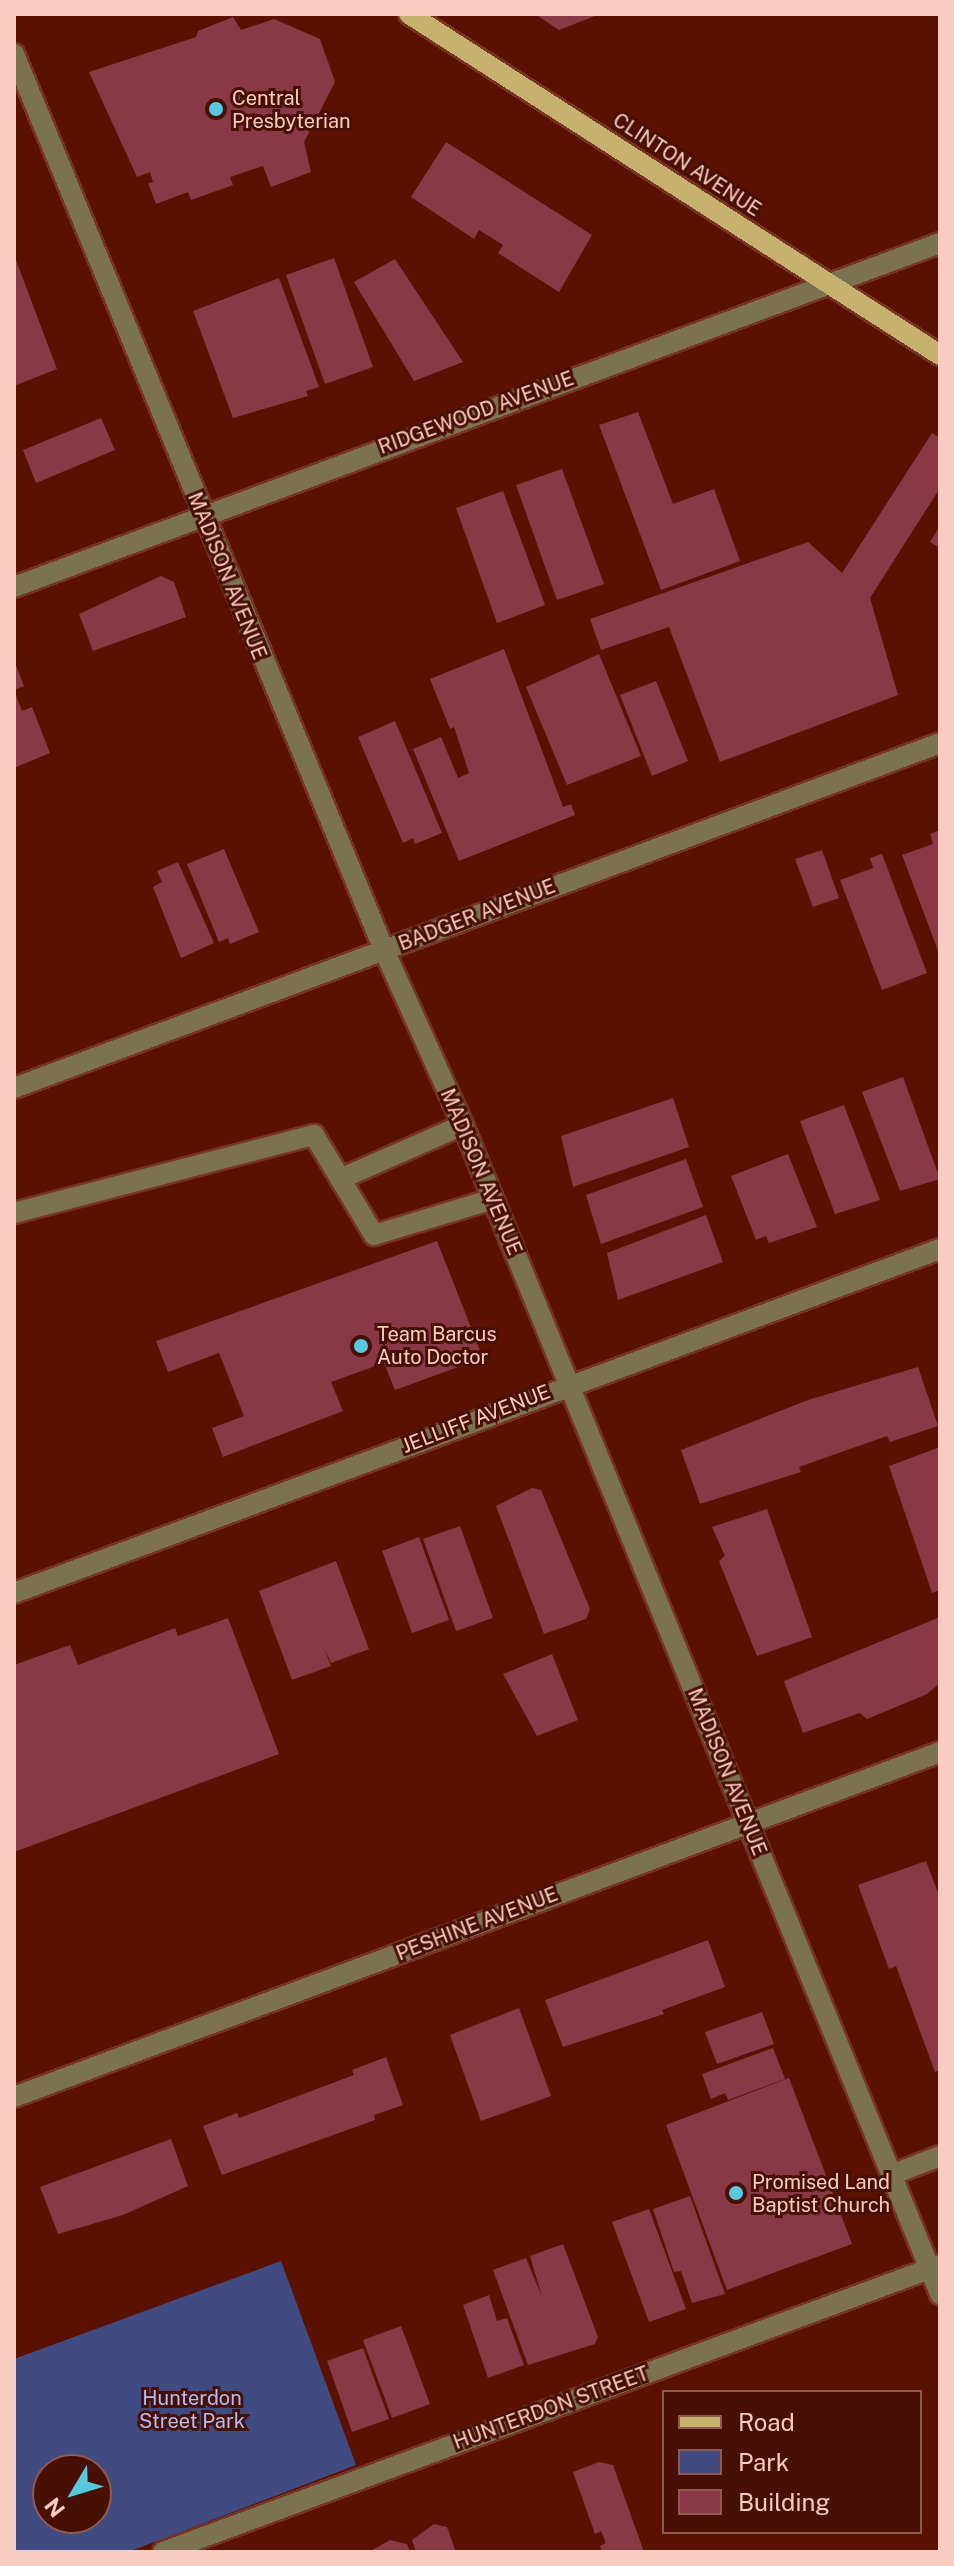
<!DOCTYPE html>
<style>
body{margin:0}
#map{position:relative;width:954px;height:2566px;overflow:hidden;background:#5b1102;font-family:"Public Sans",sans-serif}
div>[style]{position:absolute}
.green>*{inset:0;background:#404b82}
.building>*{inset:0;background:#883945}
.roads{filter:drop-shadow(2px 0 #773324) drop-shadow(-2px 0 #773324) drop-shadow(0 2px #773324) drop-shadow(0 -2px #773324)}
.minor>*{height:20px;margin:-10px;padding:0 10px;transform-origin:10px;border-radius:10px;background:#7b7251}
.major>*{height:20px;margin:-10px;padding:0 10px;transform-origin:10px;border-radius:10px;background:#c6b26c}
.dots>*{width:22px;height:22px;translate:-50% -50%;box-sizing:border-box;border:4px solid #481005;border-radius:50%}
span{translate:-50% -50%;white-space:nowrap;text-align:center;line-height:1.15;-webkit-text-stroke:6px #481005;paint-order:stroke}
.poi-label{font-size:20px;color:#f9ccc1}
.left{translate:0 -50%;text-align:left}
.street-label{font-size:20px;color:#f9ccc1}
.park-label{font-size:20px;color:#b0bffb}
.frame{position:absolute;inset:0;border:16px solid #f9ccc1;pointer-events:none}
.legend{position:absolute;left:662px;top:2390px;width:260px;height:144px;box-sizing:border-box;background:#481005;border:2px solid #8f5b50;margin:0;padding:10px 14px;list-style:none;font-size:24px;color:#f9ccc1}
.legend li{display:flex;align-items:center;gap:16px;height:40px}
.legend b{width:40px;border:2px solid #8f5b50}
.north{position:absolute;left:32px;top:2454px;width:80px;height:80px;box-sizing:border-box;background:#481005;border:2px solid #8f5b50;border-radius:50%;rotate:232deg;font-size:22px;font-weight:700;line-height:32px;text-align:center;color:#f9ccc1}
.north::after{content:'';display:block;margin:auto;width:28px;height:36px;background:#56c9e1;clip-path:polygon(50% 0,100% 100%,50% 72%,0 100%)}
</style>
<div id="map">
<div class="green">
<i style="clip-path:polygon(evenodd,281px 2261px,356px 2465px,128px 2552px,14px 2552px,14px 2359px,281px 2261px,48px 2470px,96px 2470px,96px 2518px,48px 2518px,48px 2470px)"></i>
</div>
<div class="building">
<i style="clip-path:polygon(535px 14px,600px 14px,559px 30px)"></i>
<i style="clip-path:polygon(233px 17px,241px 30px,274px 19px,320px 39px,335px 82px,304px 142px,311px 172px,271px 187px,263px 166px,230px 177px,233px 185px,191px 200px,188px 192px,156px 204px,148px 183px,153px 182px,150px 172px,137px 177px,89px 72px,196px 37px,198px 31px)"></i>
<i style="clip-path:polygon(446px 142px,592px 235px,559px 292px,498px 253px,503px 245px,479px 230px,474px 239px,411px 197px)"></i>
<i style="clip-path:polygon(14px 255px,57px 369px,14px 386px)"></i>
<i style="clip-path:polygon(334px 258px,373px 367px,325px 384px,286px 275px)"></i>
<i style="clip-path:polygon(395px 259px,463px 362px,414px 381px,354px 282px)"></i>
<i style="clip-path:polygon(279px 278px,319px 387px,306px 391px,308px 396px,233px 418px,193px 311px)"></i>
<i style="clip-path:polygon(638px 412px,673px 504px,714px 489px,740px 561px,661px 590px,599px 425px)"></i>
<i style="clip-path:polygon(101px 418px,115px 450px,36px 483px,23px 450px)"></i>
<i style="clip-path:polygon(932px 433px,940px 438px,940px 488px,870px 598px,898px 695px,720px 762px,669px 627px,601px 650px,590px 619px,808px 542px,842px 573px)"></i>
<i style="clip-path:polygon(562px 469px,604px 584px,557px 600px,516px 485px)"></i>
<i style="clip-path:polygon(503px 491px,545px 605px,497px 623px,456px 508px)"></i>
<i style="clip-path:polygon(940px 526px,940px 548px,930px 542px)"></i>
<i style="clip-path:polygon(161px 576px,174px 582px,186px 617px,93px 651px,79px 614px)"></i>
<i style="clip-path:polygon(504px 649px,563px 807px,571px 804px,575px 815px,459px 861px,413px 749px,441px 737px,458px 778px,469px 773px,454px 727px,450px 729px,430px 679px)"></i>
<i style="clip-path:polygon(599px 654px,641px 756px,567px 785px,526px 687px)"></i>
<i style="clip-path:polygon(14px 660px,24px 686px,14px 690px)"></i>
<i style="clip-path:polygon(656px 681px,688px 761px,652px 776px,620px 695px)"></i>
<i style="clip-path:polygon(14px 690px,22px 711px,32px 707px,50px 753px,14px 768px)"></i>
<i style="clip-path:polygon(395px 721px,442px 833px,415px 844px,413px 838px,403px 843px,358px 737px)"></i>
<i style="clip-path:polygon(940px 830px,940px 956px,902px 855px,933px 844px,930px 834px)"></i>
<i style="clip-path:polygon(224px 849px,259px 932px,230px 944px,228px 938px,219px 942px,187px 864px)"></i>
<i style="clip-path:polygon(822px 850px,839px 898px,813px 907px,795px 859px)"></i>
<i style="clip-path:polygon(882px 854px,927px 973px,882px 990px,840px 880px,873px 868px,870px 858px)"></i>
<i style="clip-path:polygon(178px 862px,214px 943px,181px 958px,153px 887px,162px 882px,157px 871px)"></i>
<i style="clip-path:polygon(903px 1077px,940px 1179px,900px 1191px,862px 1092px)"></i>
<i style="clip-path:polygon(673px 1098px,689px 1147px,573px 1187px,561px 1136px)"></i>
<i style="clip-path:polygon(844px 1105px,880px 1200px,835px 1214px,800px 1121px)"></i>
<i style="clip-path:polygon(788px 1154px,817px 1227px,769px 1243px,766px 1236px,756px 1240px,731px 1176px)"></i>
<i style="clip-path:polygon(686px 1159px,703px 1207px,601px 1244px,586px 1195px)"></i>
<i style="clip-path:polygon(706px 1215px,723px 1262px,618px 1300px,607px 1253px)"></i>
<i style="clip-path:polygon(437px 1241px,483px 1358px,395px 1390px,384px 1363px,331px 1382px,343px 1411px,223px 1457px,212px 1428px,244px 1416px,219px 1353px,168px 1372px,156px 1341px)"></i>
<i style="clip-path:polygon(918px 1367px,938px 1426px,890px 1442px,887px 1436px,799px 1467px,801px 1472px,700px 1504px,681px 1450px,808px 1400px)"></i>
<i style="clip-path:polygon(940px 1447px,940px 1590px,932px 1593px,889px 1466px)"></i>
<i style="clip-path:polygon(532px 1488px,541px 1490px,590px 1609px,586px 1619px,544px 1634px,496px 1506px)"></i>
<i style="clip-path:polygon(767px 1509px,812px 1637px,757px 1656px,719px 1561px,725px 1556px,712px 1527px)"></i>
<i style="clip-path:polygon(460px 1526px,493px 1618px,456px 1631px,423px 1539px)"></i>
<i style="clip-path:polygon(419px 1537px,449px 1620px,412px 1633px,382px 1551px)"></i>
<i style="clip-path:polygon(336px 1561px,369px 1649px,331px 1663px,324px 1648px,331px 1666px,292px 1680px,259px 1591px)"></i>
<i style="clip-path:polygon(940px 1617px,940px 1683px,927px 1694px,867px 1719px,860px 1713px,803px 1733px,784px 1681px)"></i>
<i style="clip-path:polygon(228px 1618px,279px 1754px,14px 1852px,14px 1665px,70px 1645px,78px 1665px,175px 1628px,178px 1636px)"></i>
<i style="clip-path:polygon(552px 1654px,578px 1720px,537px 1736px,503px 1674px)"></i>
<i style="clip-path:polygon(926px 1861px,940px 1898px,940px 2070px,935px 2072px,896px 1966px,889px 1969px,858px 1885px)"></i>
<i style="clip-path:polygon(708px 1940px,725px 1987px,662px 2010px,664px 2014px,563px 2047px,545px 2000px)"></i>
<i style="clip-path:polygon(519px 2008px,551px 2096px,481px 2121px,450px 2035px)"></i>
<i style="clip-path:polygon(762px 2012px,774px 2044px,717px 2064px,705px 2032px)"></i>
<i style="clip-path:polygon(773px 2048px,785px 2079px,728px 2100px,725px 2093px,711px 2099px,702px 2074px)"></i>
<i style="clip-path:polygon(386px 2057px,403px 2105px,374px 2115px,375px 2120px,222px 2175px,203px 2126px,237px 2113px,239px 2118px,354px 2075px,352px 2070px)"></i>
<i style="clip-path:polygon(789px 2078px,852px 2244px,727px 2290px,666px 2125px)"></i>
<i style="clip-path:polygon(171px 2139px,188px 2186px,123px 2215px,58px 2234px,40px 2187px)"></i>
<i style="clip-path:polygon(690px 2196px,725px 2294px,692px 2303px,681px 2271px,674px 2272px,653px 2209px)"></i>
<i style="clip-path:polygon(649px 2209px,686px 2309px,649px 2322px,612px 2222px)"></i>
<i style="clip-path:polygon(563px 2244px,598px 2337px,595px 2344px,528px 2365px,493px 2270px,526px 2258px,542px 2297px,530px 2256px)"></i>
<i style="clip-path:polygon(489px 2295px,497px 2321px,507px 2318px,524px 2365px,488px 2378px,463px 2305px)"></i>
<i style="clip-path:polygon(401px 2326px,430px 2404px,392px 2418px,363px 2340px)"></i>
<i style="clip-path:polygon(363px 2348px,389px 2419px,352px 2432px,327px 2361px)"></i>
<i style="clip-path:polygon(599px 2462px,613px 2465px,644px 2552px,602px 2552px,600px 2546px,606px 2543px,601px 2531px,595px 2534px,573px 2472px)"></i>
<i style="clip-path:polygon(434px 2524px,447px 2527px,456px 2552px,416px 2552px,412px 2540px)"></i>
<i style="clip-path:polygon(390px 2540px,407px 2544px,410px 2552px,369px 2552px)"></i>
</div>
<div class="roads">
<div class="minor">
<i style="left:14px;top:54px;width:969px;rotate:67.56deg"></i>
<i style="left:384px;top:950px;width:192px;rotate:65.7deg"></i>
<i style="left:463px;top:1125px;width:1263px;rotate:67.8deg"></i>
<i style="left:14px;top:587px;width:988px;rotate:-20.38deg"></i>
<i style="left:14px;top:1088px;width:988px;rotate:-20.43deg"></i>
<i style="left:340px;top:1179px;width:134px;rotate:-23.7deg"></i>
<i style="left:14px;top:1213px;width:310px;rotate:-14.6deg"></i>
<i style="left:314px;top:1135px;width:117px;rotate:59deg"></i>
<i style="left:374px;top:1235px;width:124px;rotate:-16.8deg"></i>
<i style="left:14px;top:1593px;width:988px;rotate:-20.38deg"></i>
<i style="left:14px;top:2097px;width:988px;rotate:-20.43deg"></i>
<i style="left:891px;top:2175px;width:53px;rotate:-21.2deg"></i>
<i style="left:163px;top:2552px;width:828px;rotate:-20.27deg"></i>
</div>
<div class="major">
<i style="left:409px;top:14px;width:631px;rotate:32.71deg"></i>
</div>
</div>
<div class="dots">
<i style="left:216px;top:109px;background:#56c9e1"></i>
<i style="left:361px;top:1346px;background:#56c9e1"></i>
<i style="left:736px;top:2193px;background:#56c9e1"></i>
</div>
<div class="poi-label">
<span class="left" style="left:232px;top:110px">Central<br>Presbyterian</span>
<span class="left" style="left:377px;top:1346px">Team Barcus<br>Auto Doctor</span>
<span class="left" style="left:752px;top:2194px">Promised Land<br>Baptist Church</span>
</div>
<div class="street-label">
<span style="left:687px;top:165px;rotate:33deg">CLINTON AVENUE</span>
<span style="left:476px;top:413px;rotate:-20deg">RIDGEWOOD AVENUE</span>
<span style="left:227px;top:576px;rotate:68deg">MADISON AVENUE</span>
<span style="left:477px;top:915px;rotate:-21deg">BADGER AVENUE</span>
<span style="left:481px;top:1172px;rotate:67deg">MADISON AVENUE</span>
<span style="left:476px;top:1419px;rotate:-21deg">JELLIFF AVENUE</span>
<span style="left:727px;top:1772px;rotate:68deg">MADISON AVENUE</span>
<span style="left:477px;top:1924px;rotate:-21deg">PESHINE AVENUE</span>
<span style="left:551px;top:2408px;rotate:-20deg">HUNTERDON STREET</span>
</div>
<div class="park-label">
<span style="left:192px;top:2410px">Hunterdon<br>Street Park</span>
</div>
<div class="frame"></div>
<ul class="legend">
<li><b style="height:10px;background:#c6b26c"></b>Road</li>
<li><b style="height:22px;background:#404b82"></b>Park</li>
<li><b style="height:22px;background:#883945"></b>Building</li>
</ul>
<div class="north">N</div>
</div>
